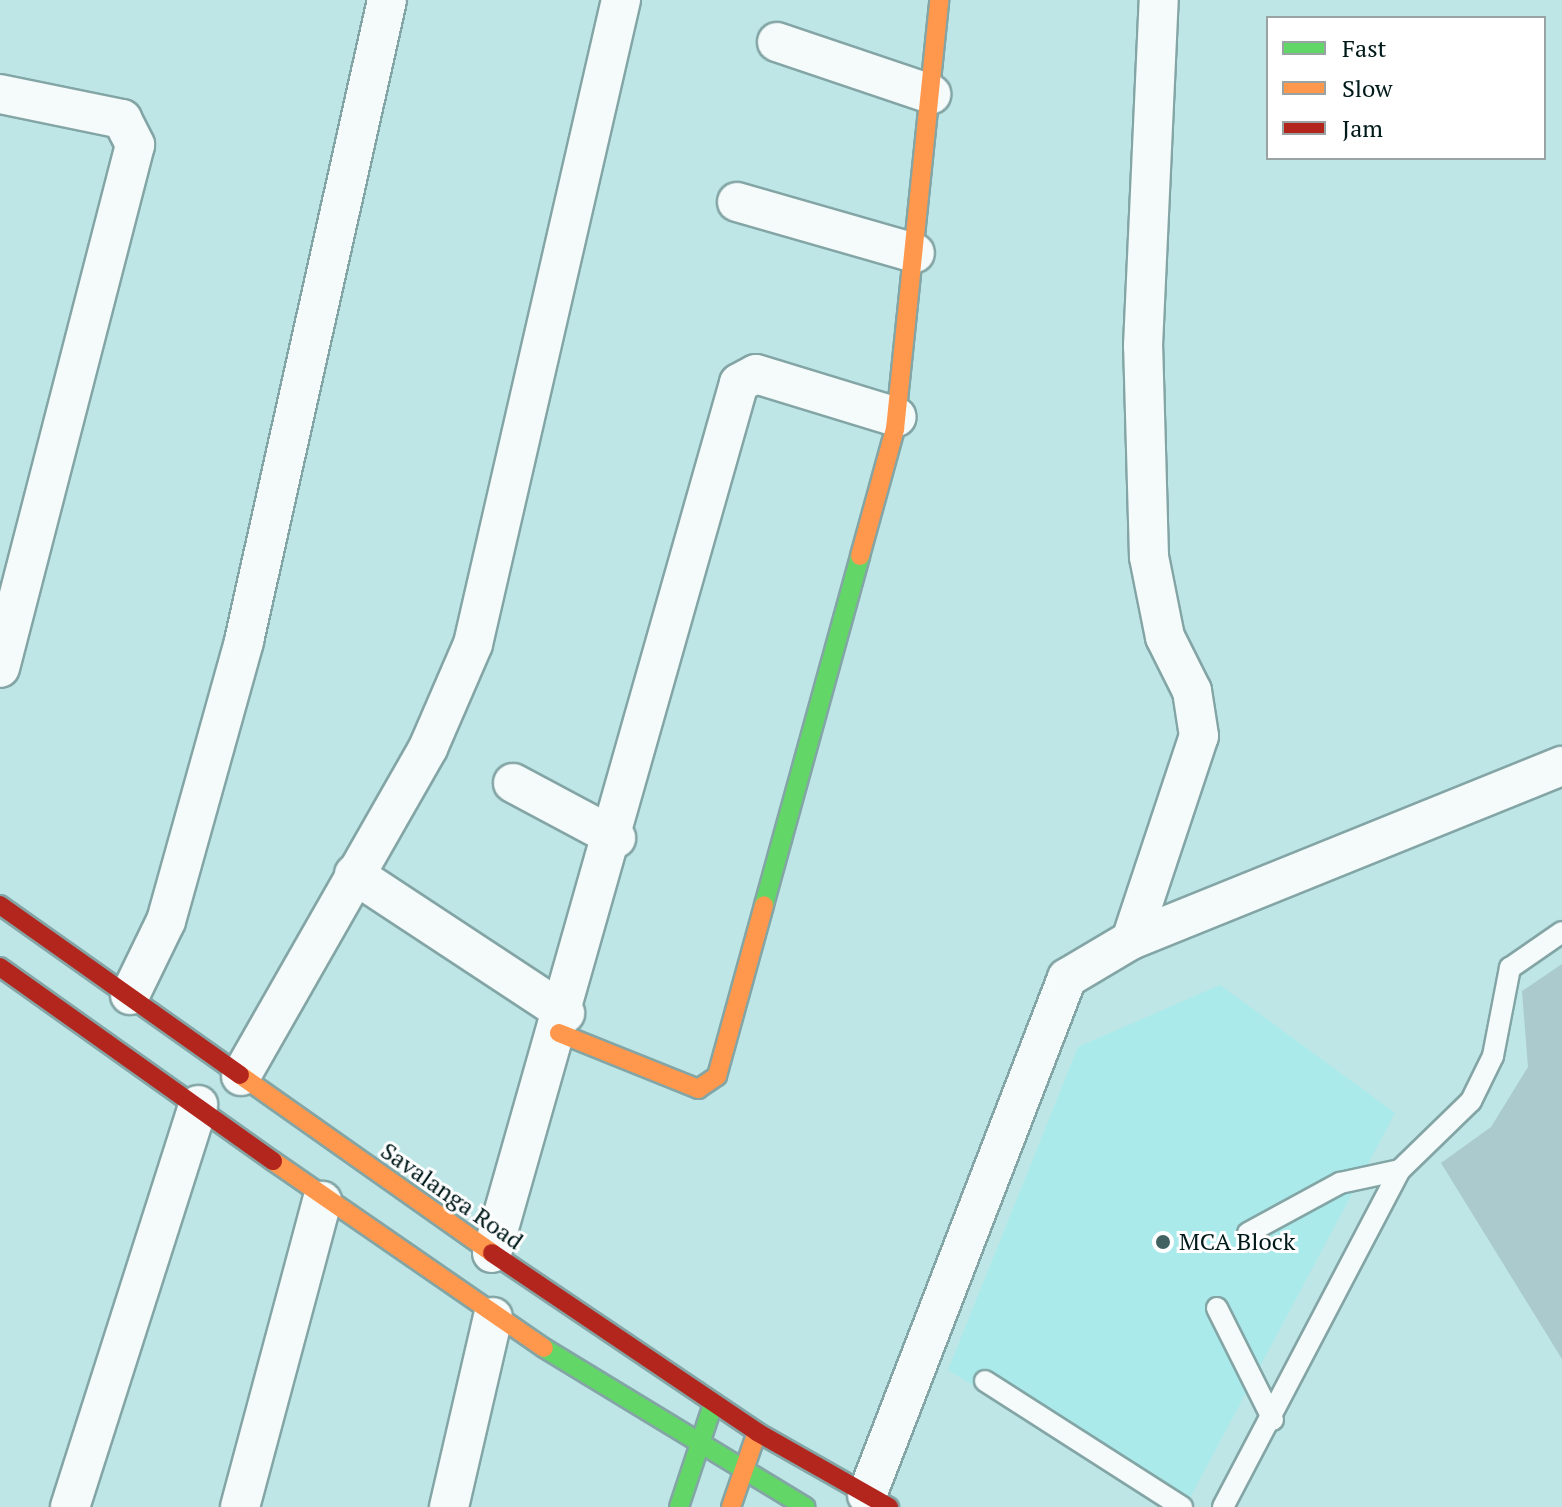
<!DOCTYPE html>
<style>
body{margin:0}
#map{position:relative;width:1562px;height:1507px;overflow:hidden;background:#bee6e6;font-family:"PT Serif",serif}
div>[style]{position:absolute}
.built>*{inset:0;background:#aaeaeb}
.building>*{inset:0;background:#abcace}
.roads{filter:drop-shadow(2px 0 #84a5a5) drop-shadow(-2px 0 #84a5a5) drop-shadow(0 2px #84a5a5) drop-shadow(0 -2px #84a5a5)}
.lane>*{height:20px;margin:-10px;padding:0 10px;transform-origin:10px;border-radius:10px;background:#f5fbfb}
.street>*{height:38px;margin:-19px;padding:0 19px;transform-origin:19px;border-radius:19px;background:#f5fbfb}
.fast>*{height:18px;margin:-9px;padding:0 9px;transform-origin:9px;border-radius:9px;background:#63d668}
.slow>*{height:18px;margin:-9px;padding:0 9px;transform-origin:9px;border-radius:9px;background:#ff974d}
.jam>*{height:18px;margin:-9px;padding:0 9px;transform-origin:9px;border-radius:9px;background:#b3261e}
.dots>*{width:22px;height:22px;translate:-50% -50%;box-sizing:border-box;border:4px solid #fff;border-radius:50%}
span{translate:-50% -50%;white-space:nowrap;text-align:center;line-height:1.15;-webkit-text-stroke:6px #fff;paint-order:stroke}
.street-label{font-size:24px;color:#001919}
.poi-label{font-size:24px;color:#001919}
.left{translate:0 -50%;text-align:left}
.legend{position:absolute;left:1266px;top:16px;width:280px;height:144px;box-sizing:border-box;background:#fff;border:2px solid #99a3a3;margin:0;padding:10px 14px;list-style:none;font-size:24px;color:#001919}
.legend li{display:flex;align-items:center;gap:16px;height:40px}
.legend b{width:40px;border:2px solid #99a3a3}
</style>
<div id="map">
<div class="built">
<i style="clip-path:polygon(1220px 985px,1395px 1113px,1185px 1507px,1178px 1507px,948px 1370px,1078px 1047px)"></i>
</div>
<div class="building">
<i style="clip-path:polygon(1562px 964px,1562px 1359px,1441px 1163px,1491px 1127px,1528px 1067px,1522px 991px)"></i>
</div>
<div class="roads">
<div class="lane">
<i style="left:1248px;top:1233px;width:105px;rotate:-28.5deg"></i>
<i style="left:1340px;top:1183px;width:61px;rotate:-12.2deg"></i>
<i style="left:1217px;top:1308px;width:125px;rotate:63.4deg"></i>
<i style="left:985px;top:1381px;width:234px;rotate:32.6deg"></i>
<i style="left:1223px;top:1507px;width:381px;rotate:-62.3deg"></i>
<i style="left:1400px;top:1170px;width:99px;rotate:-44.2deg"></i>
<i style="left:1471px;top:1101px;width:50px;rotate:-63.9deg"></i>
<i style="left:1493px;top:1056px;width:90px;rotate:-79.1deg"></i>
<i style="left:1510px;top:968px;width:63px;rotate:-34.7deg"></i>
</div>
<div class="street">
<i style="left:777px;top:42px;width:163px;rotate:18.7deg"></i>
<i style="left:0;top:94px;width:125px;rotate:11.6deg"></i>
<i style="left:122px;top:119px;width:29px;rotate:63deg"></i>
<i style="left:135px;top:145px;width:540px;rotate:104.47deg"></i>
<i style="left:737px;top:202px;width:185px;rotate:16deg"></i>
<i style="left:513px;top:783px;width:117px;rotate:28.1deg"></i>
<i style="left:354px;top:874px;width:253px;rotate:33.4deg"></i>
<i style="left:1131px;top:940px;width:215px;rotate:-71.6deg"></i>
<i style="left:1199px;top:736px;width:46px;rotate:-98.8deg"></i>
<i style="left:1192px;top:691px;width:60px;rotate:-116.6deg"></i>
<i style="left:1165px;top:637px;width:82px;rotate:-101.3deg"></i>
<i style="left:1149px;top:557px;width:211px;rotate:-91.6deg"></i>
<i style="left:1143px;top:346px;width:346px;rotate:-87.4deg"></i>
<i style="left:130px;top:995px;width:82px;rotate:-64.1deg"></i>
<i style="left:166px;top:921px;width:291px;rotate:-74.4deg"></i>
<i style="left:244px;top:641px;width:657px;rotate:-77.42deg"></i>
<i style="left:241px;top:1076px;width:378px;rotate:-60.3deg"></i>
<i style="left:428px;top:748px;width:113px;rotate:-66.6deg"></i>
<i style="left:473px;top:644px;width:661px;rotate:-77.06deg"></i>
<i style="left:492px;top:1253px;width:904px;rotate:-74.15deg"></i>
<i style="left:739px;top:383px;width:19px;rotate:-28deg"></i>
<i style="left:756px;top:374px;width:147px;rotate:17deg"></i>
<i style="left:867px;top:1495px;width:554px;rotate:-68.85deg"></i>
<i style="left:1067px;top:978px;width:74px;rotate:-30.7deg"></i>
<i style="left:1131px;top:940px;width:465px;rotate:-22deg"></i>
<i style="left:70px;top:1507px;width:422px;rotate:-72.3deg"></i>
<i style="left:240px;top:1507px;width:317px;rotate:-75deg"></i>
<i style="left:449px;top:1507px;width:195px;rotate:-77deg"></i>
</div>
<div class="fast">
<i style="left:764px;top:905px;width:362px;rotate:-74.6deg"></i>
<i style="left:544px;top:1348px;width:306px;rotate:31.3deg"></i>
<i style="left:679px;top:1507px;width:105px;rotate:-71.7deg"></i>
</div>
<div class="slow">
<i style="left:860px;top:556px;width:132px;rotate:-74.6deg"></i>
<i style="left:895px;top:429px;width:431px;rotate:-84.1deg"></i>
<i style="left:559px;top:1033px;width:150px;rotate:21.9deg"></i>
<i style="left:698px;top:1089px;width:23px;rotate:-34deg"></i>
<i style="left:717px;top:1076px;width:177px;rotate:-74.6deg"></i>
<i style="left:240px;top:1075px;width:309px;rotate:35.2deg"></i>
<i style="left:273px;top:1161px;width:329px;rotate:34.6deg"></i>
<i style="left:731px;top:1507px;width:76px;rotate:-70.9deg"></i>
</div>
<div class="jam">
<i style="left:0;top:905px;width:294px;rotate:35.3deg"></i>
<i style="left:0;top:967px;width:335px;rotate:35.4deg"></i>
<i style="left:492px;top:1253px;width:320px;rotate:34deg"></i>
<i style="left:757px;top:1432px;width:152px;rotate:29.6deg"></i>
</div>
</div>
<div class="dots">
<i style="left:1163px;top:1242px;background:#426161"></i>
</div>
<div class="street-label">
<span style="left:452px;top:1196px;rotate:35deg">Savalanga Road</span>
</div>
<div class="poi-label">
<span class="left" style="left:1179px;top:1242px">MCA Block</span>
</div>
<ul class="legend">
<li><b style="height:10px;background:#63d668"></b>Fast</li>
<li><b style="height:10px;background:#ff974d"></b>Slow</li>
<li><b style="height:10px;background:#b3261e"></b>Jam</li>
</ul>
</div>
